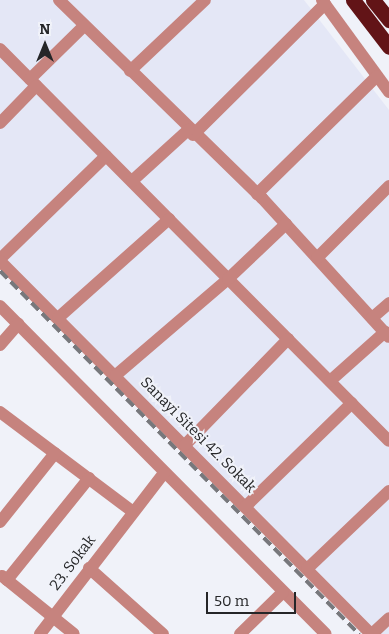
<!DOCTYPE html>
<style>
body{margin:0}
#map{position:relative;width:389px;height:634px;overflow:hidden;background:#f0f2f9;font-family:Bitter,serif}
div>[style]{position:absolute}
.built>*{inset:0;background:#e4e7f6}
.minor>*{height:12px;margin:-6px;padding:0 6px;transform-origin:6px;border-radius:6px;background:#c6837e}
.highway>*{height:15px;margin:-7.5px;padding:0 7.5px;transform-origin:7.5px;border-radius:7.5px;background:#621417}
.rail>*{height:4px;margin-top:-2px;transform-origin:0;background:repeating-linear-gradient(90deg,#77787c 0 10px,transparent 0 15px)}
span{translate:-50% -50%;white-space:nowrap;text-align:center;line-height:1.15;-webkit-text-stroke:4px #f0f2f9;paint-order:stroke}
.street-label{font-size:15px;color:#252628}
.north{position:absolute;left:20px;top:20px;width:50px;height:50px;-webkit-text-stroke:4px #f0f2f9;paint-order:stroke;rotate:0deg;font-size:14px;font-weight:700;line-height:20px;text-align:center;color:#252628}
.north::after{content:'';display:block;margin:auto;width:18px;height:22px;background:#252628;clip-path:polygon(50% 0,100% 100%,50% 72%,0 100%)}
.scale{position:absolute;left:206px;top:592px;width:90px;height:22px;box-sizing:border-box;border:2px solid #252628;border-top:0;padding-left:6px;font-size:15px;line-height:18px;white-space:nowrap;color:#252628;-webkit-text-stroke:4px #f0f2f9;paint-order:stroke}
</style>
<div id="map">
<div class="built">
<i style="clip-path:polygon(0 0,304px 0,389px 110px,389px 634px,378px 634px,0 254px)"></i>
</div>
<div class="minor">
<i style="left:59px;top:0;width:284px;rotate:44.3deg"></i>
<i style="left:262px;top:198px;width:188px;rotate:47.6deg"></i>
<i style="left:322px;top:0;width:114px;rotate:53.9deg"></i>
<i style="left:0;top:49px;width:552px;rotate:45.22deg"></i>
<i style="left:130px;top:71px;width:103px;rotate:-43.4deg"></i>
<i style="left:30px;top:79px;width:76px;rotate:-44.5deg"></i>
<i style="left:0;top:123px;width:52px;rotate:-45.8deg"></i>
<i style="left:193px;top:135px;width:186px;rotate:-44.8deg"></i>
<i style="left:132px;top:181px;width:76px;rotate:-42.3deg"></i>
<i style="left:257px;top:194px;width:168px;rotate:-44.5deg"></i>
<i style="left:317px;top:258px;width:102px;rotate:-45deg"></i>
<i style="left:0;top:259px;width:148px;rotate:-44.2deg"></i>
<i style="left:0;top:261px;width:526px;rotate:45.15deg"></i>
<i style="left:0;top:306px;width:462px;rotate:45.2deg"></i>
<i style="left:58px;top:318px;width:149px;rotate:-41.7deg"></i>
<i style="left:372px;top:318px;width:23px;rotate:-41deg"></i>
<i style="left:0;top:345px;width:28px;rotate:-49deg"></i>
<i style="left:116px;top:375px;width:148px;rotate:-40.6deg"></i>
<i style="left:228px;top:279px;width:80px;rotate:-43.5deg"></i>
<i style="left:330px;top:381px;width:74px;rotate:-41.7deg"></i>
<i style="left:0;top:412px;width:165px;rotate:36.9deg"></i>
<i style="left:185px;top:445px;width:148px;rotate:-45.8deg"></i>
<i style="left:245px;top:507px;width:149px;rotate:-44.2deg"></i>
<i style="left:0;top:522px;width:88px;rotate:-51.4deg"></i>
<i style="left:89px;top:568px;width:99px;rotate:41.7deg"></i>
<i style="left:307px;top:569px;width:113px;rotate:-43.6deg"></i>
<i style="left:2px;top:576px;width:92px;rotate:38.9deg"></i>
<i style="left:7px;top:580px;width:131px;rotate:-51.2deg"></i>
<i style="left:40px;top:634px;width:203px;rotate:-52.4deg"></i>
<i style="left:240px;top:634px;width:60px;rotate:-44.3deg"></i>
<i style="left:372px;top:634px;width:23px;rotate:-43deg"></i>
</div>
<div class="highway">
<i style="left:353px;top:0;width:59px;rotate:52.5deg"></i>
<i style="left:373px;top:0;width:26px;rotate:51deg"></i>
</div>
<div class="rail">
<i style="left:0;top:271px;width:511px;rotate:45.32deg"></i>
</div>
<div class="street-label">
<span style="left:198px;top:435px;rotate:45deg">Sanayi Sitesi 42. Sokak</span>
<span style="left:73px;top:563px;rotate:-53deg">23. Sokak</span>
</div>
<div class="north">N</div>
<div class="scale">50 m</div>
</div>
